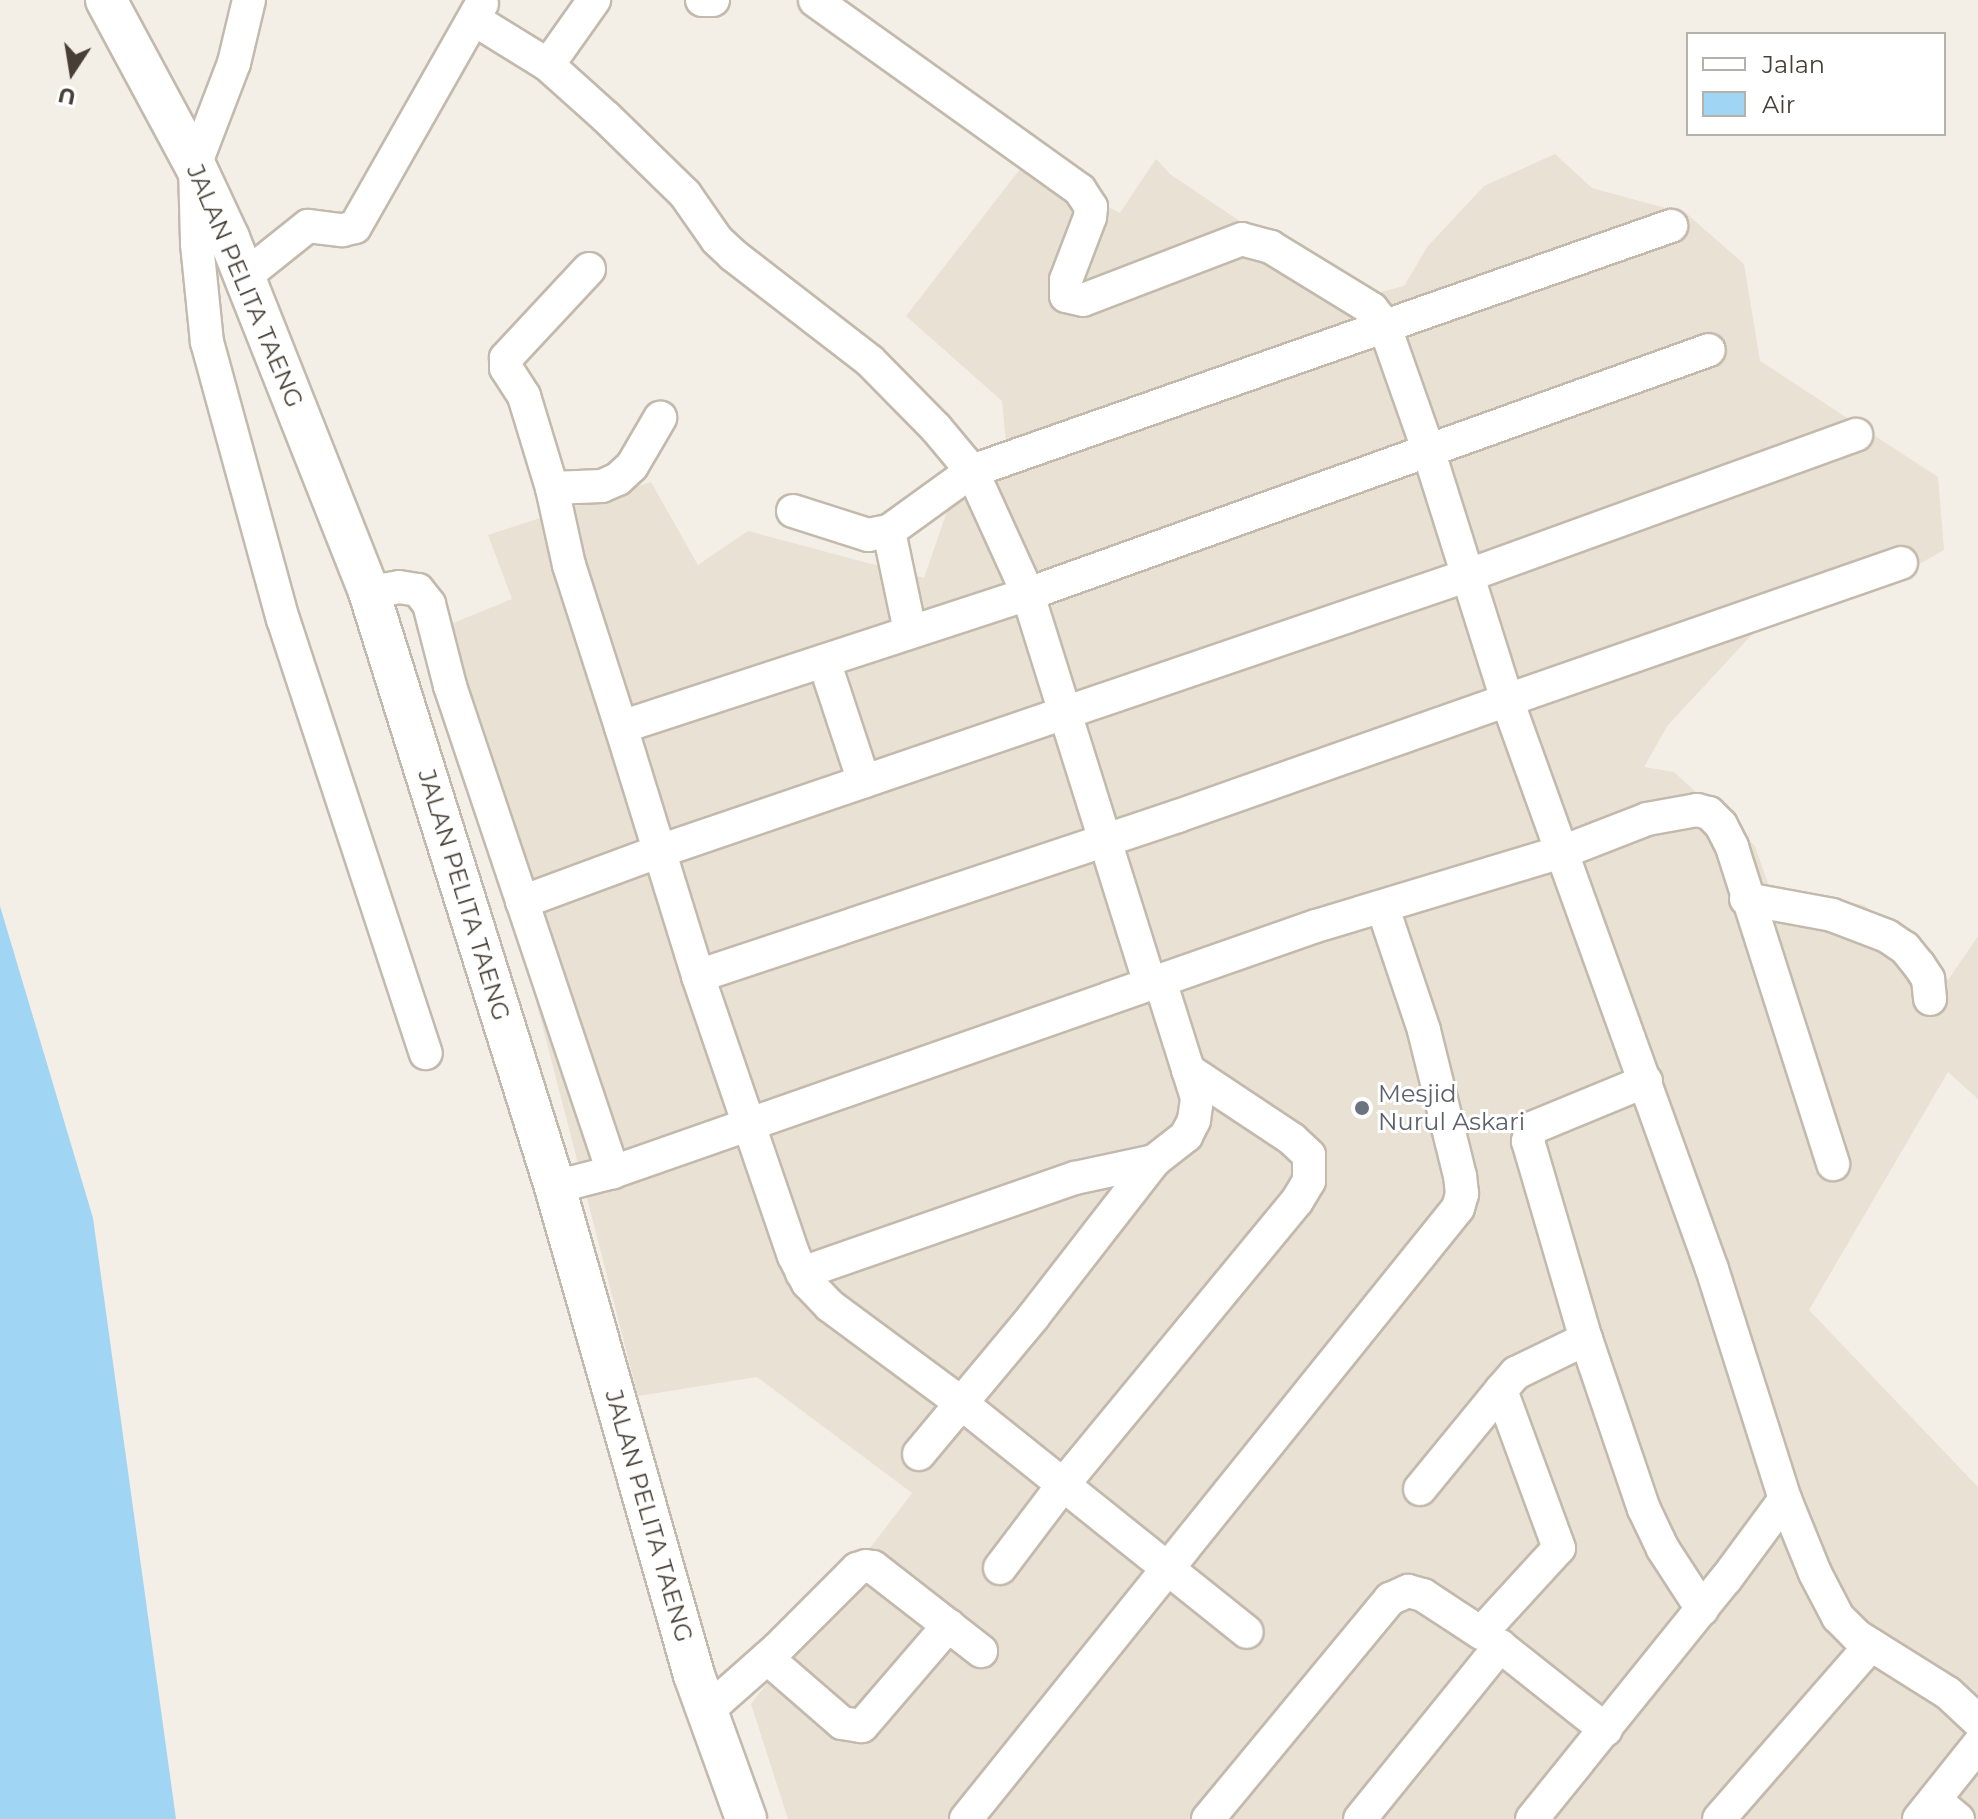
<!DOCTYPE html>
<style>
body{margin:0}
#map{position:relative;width:1978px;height:1819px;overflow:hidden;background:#f4efe6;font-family:Montserrat,sans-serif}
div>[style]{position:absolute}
.residential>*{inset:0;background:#e8e1d4}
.water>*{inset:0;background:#a0d5f3}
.roads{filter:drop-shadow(2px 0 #c3b9ac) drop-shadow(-2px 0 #c3b9ac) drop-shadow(0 2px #c3b9ac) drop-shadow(0 -2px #c3b9ac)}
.minor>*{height:32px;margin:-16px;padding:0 16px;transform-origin:16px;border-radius:16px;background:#fff}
.tertiary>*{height:40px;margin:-20px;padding:0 20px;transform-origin:20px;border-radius:20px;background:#fff}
.dots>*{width:22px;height:22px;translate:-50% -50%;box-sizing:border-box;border:4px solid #fff;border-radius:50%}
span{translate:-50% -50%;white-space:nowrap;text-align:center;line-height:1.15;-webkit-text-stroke:6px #fff;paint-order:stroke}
.street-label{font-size:24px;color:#473f35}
.worship-label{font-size:24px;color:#5b616d}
.left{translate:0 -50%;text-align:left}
.legend{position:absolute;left:1686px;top:32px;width:260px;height:104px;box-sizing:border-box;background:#fff;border:2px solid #b5b2ae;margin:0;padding:10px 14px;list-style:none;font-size:24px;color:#473f35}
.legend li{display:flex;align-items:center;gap:16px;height:40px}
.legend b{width:40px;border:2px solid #b5b2ae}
.north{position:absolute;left:32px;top:32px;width:80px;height:80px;-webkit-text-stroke:6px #fff;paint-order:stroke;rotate:192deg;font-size:22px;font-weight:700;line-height:32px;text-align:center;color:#473f35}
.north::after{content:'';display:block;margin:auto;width:28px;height:36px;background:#473f35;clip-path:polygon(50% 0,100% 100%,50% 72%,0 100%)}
</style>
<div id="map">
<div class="residential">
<i style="clip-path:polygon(1555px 154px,1592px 188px,1687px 214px,1744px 264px,1760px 361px,1938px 477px,1944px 550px,1865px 595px,1760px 626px,1668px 725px,1644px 767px,1674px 772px,1755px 846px,1770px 889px,1864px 905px,1948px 980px,1978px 936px,1978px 1099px,1948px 1072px,1809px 1310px,1978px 1487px,1978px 1819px,788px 1819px,751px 1704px,912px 1493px,757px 1377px,638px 1396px,505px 881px,429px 633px,512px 599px,488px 535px,651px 482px,698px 565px,748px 531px,924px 578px,953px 494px,1007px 453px,1002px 401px,906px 316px,1024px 164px,1120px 213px,1156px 159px,1170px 174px,1247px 226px,1365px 296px,1404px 286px,1428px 246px,1484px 186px)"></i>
</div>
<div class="water">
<i style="clip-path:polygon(0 906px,93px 1218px,176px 1819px,0 1819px)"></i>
</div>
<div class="roads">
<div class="minor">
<i style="left:249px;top:0;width:65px;rotate:103.4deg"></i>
<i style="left:234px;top:63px;width:109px;rotate:110.9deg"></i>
<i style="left:195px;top:165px;width:79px;rotate:88.5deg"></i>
<i style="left:197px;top:244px;width:99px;rotate:84.2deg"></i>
<i style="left:207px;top:342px;width:287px;rotate:74.7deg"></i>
<i style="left:283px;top:619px;width:457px;rotate:71.8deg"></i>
<i style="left:702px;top:0;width:11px"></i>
<i style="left:475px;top:20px;width:86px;rotate:31.7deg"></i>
<i style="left:548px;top:65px;width:78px;rotate:41.9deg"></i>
<i style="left:606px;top:117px;width:110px;rotate:44.3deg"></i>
<i style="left:685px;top:194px;width:56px;rotate:55.2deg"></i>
<i style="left:717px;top:240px;width:22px;rotate:43deg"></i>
<i style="left:733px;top:255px;width:173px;rotate:37.7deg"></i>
<i style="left:870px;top:361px;width:94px;rotate:45.4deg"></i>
<i style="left:936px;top:428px;width:56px;rotate:50.1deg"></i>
<i style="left:972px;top:471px;width:135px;rotate:65.5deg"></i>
<i style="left:1028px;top:594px;width:428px;rotate:161.9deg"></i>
<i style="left:621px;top:727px;width:261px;rotate:72.8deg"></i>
<i style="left:698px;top:976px;width:296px;rotate:71.1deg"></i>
<i style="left:794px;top:1256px;width:30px;rotate:63deg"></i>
<i style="left:808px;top:1283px;width:32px;rotate:46deg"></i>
<i style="left:830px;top:1306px;width:163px;rotate:36.5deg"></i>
<i style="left:961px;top:1403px;width:366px;rotate:38.7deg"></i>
<i style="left:548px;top:65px;width:80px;rotate:-54.7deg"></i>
<i style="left:589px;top:269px;width:122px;rotate:133deg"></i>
<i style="left:506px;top:358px;width:10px;rotate:90deg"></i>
<i style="left:506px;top:368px;width:33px;rotate:57deg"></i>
<i style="left:524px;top:396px;width:96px;rotate:73.1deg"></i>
<i style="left:552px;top:488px;width:79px;rotate:77.6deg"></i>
<i style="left:569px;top:565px;width:170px;rotate:72.2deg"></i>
<i style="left:244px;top:277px;width:82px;rotate:-38.6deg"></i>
<i style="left:308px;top:226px;width:35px;rotate:7deg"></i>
<i style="left:343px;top:230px;width:12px;rotate:-14deg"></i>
<i style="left:355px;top:227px;width:257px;rotate:-60.4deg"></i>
<i style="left:552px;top:488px;width:50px;rotate:-2.3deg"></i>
<i style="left:602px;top:486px;width:17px;rotate:-24deg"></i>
<i style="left:618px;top:479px;width:19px;rotate:-43deg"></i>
<i style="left:632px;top:466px;width:56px;rotate:-59.7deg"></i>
<i style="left:793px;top:511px;width:79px;rotate:17.7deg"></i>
<i style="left:868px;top:535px;width:21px;rotate:-11deg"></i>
<i style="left:1901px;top:563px;width:417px;rotate:160.8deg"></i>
<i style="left:1507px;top:700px;width:605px;rotate:70.19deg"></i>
<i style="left:1712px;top:1269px;width:241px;rotate:72.4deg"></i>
<i style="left:1785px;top:1499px;width:80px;rotate:67.9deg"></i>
<i style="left:1815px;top:1573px;width:50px;rotate:62.4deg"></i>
<i style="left:1838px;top:1617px;width:27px;rotate:45deg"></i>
<i style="left:1857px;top:1636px;width:107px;rotate:32.1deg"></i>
<i style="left:1948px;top:1693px;width:41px;rotate:43deg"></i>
<i style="left:369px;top:592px;width:30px;rotate:-9deg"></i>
<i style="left:399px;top:587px;width:19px;rotate:9deg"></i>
<i style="left:418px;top:590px;width:18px;rotate:52deg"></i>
<i style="left:429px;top:604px;width:85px;rotate:75.6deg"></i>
<i style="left:450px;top:686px;width:513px;rotate:71.46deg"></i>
<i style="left:910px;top:631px;width:102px;rotate:-101.9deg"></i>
<i style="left:889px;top:531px;width:102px;rotate:-35.9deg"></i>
<i style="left:972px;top:471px;width:741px;rotate:-19.32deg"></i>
<i style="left:824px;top:661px;width:127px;rotate:71.7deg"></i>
<i style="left:1746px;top:899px;width:87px;rotate:10.5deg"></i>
<i style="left:1832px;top:915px;width:59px;rotate:20.9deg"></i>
<i style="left:1887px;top:936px;width:22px;rotate:34deg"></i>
<i style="left:1905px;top:948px;width:22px;rotate:51deg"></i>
<i style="left:1919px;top:965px;width:17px;rotate:57deg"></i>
<i style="left:1928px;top:979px;width:20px;rotate:84deg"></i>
<i style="left:522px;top:902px;width:147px;rotate:-20.3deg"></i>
<i style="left:660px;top:851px;width:852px;rotate:-18.84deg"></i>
<i style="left:1466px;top:576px;width:415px;rotate:-19.9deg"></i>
<i style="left:698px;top:976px;width:506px;rotate:-18.43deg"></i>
<i style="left:1178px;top:816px;width:349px;rotate:-19.4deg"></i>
<i style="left:1507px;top:700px;width:260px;rotate:-107.5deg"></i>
<i style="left:1429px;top:452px;width:136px;rotate:-109.4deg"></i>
<i style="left:1384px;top:324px;width:19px;rotate:-129deg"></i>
<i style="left:1372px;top:309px;width:119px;rotate:-148.5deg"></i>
<i style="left:1271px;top:247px;width:30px;rotate:-165deg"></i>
<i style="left:1242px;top:239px;width:170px;rotate:159deg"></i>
<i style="left:1083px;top:300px;width:17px;rotate:-167deg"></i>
<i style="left:1066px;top:296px;width:16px;rotate:-90deg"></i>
<i style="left:1066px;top:280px;width:67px;rotate:-69.1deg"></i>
<i style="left:1090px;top:217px;width:10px;rotate:-84deg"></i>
<i style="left:1091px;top:207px;width:20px;rotate:-123deg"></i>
<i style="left:1080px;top:190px;width:326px;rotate:-144.4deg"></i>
<i style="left:1150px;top:984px;width:409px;rotate:-107.4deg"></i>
<i style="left:1028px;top:594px;width:723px;rotate:-19.71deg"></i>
<i style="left:1646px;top:1081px;width:123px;rotate:157.6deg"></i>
<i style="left:1532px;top:1128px;width:14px;rotate:107deg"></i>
<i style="left:1528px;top:1141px;width:206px;rotate:73.7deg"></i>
<i style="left:1586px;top:1339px;width:180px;rotate:71.2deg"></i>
<i style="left:1644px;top:1509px;width:44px;rotate:64.6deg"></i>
<i style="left:1663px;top:1549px;width:72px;rotate:57deg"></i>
<i style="left:555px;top:1187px;width:60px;rotate:-14.5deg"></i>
<i style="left:613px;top:1172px;width:745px;rotate:-19.29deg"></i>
<i style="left:1316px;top:926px;width:260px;rotate:-16.8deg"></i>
<i style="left:1565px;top:851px;width:88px;rotate:-21.3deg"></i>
<i style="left:1647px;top:819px;width:51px;rotate:-10.2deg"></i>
<i style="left:1697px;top:810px;width:12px;rotate:14deg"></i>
<i style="left:1709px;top:813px;width:17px;rotate:45deg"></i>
<i style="left:1721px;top:825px;width:25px;rotate:63deg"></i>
<i style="left:1732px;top:847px;width:333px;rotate:72.3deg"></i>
<i style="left:802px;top:1273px;width:289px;rotate:-19.2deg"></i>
<i style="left:1075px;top:1178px;width:81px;rotate:-12.1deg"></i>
<i style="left:919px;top:1454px;width:178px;rotate:-50.2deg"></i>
<i style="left:1033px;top:1317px;width:197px;rotate:-52.2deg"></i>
<i style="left:1154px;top:1161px;width:41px;rotate:-38deg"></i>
<i style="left:1186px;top:1136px;width:18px;rotate:-63deg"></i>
<i style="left:1194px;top:1120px;width:22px;rotate:-82deg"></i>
<i style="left:1197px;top:1098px;width:123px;rotate:-107.5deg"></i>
<i style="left:1420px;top:1489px;width:128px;rotate:-50.7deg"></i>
<i style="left:1000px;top:1568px;width:103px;rotate:-52.9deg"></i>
<i style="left:1062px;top:1486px;width:369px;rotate:-50.5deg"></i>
<i style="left:1297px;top:1201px;width:23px;rotate:-59deg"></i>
<i style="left:1309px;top:1181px;width:26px;rotate:-90deg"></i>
<i style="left:1309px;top:1155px;width:23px;rotate:-137deg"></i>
<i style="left:1292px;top:1139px;width:125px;rotate:-146.4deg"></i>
<i style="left:767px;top:1658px;width:99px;rotate:40.9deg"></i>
<i style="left:842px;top:1723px;width:20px;rotate:9deg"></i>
<i style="left:862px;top:1726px;width:133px;rotate:-49.3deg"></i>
<i style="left:707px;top:1711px;width:94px;rotate:-41.5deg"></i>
<i style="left:777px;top:1649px;width:113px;rotate:-45deg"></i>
<i style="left:857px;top:1569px;width:9px;rotate:-18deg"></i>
<i style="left:866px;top:1566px;width:7px;rotate:8deg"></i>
<i style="left:873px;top:1567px;width:137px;rotate:37.9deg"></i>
<i style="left:1935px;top:1800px;width:30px;rotate:40deg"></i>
<i style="left:966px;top:1819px;width:784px;rotate:-51.16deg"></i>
<i style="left:1458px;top:1208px;width:15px;rotate:-74deg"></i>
<i style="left:1462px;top:1194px;width:18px;rotate:-96deg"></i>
<i style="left:1460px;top:1176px;width:150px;rotate:-103.9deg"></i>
<i style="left:1424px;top:1030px;width:129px;rotate:-108.6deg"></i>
<i style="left:1208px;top:1819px;width:286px;rotate:-50.4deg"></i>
<i style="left:1390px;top:1599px;width:20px;rotate:-24deg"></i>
<i style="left:1408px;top:1591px;width:16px;rotate:15deg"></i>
<i style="left:1423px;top:1595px;width:69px;rotate:33.2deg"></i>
<i style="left:1481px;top:1633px;width:115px;rotate:-47.5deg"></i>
<i style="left:1559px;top:1548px;width:168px;rotate:-110.2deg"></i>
<i style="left:1501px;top:1390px;width:23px;rotate:-49deg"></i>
<i style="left:1516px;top:1373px;width:78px;rotate:-25.9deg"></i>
<i style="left:1360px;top:1819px;width:223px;rotate:-51deg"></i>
<i style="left:1500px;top:1646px;width:135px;rotate:38.4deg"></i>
<i style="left:1532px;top:1819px;width:309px;rotate:-51.1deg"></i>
<i style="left:1726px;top:1579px;width:99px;rotate:-53.6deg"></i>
<i style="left:1719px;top:1819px;width:231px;rotate:-48.9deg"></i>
<i style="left:1919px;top:1819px;width:95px;rotate:-51.4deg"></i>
</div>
<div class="tertiary">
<i style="left:106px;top:0;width:187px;rotate:61.7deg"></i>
<i style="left:195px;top:165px;width:81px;rotate:65deg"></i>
<i style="left:229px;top:238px;width:381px;rotate:68.4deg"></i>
<i style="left:369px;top:592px;width:623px;rotate:72.64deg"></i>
<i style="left:555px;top:1187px;width:507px;rotate:74.1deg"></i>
<i style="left:694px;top:1675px;width:153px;rotate:70.1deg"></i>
</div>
</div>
<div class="dots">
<i style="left:1362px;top:1108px;background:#6b7280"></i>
</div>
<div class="street-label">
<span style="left:245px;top:286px;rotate:67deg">JALAN PELITA TAENG</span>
<span style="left:464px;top:895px;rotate:73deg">JALAN PELITA TAENG</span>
<span style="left:649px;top:1516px;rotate:74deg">JALAN PELITA TAENG</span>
</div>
<div class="worship-label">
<span class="left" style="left:1378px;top:1108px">Mesjid<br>Nurul Askari</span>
</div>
<ul class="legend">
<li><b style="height:10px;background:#fff"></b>Jalan</li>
<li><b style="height:22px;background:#a0d5f3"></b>Air</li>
</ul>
<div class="north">U</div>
</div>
